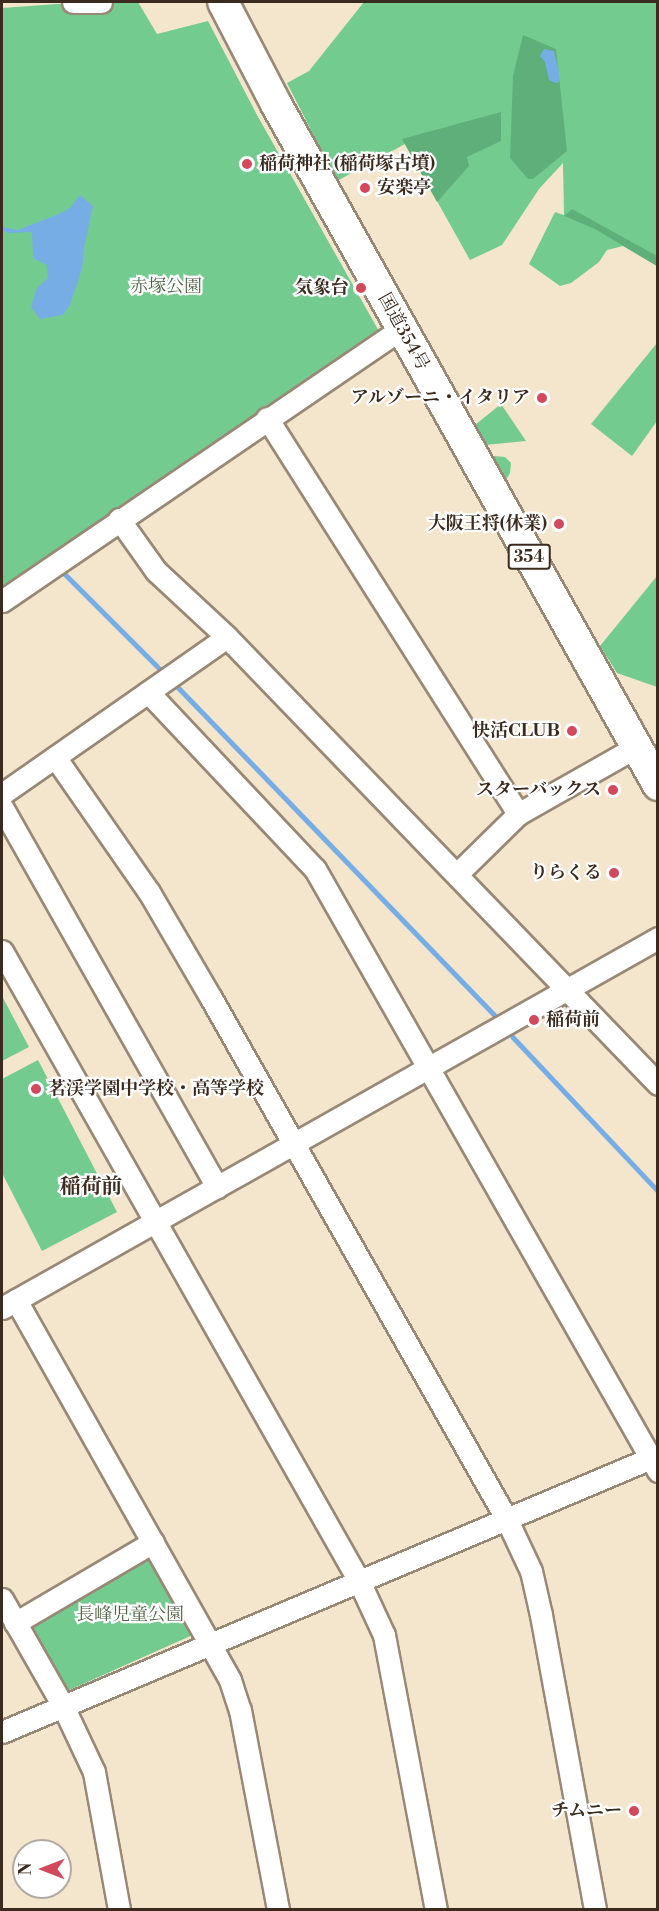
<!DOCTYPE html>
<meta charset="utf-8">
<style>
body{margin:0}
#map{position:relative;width:659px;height:1911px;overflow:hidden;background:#f4e5cd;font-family:"Libre Bodoni","Noto Serif JP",serif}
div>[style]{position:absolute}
.green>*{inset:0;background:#74cb90}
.forest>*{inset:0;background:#5faf7a}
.water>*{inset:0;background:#77ade5}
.stream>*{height:4.5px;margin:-2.25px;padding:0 2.25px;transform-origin:2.25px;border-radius:2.25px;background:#77ade5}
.roads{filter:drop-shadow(2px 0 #988876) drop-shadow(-2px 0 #988876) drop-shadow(0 2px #988876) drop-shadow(0 -2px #988876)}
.minor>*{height:21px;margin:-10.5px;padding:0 10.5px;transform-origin:10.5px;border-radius:10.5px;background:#fff}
.highway>*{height:30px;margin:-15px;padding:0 15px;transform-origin:15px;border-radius:15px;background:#fff}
.dots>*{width:16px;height:16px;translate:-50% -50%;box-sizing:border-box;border:3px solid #fff;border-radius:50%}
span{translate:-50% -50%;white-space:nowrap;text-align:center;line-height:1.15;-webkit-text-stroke:4.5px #fff;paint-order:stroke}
.shield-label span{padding:2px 4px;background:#fff;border:2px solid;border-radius:4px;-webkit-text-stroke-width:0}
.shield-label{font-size:16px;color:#3b2a1e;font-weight:700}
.poi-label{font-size:18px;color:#3b2a1e;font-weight:700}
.left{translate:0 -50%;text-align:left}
.right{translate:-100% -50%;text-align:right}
.park-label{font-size:18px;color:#4f6246}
.street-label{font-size:18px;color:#3b2a1e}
.quarter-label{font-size:21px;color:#3b2a1e;font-weight:700}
.frame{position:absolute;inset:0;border:3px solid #3b2a1e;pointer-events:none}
.north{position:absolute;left:12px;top:1839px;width:60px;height:60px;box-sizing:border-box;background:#fff;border:2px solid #b1aaa5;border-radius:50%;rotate:270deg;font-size:16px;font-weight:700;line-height:24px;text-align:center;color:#3b2a1e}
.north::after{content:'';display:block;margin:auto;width:21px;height:27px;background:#d1495b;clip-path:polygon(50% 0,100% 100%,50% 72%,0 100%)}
</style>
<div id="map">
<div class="green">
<i style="clip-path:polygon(85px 2px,138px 2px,157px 34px,208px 21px,257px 115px,380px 333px,2px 592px,2px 8px)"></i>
<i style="clip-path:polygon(364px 2px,657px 2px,657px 266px,623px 246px,607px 250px,599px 262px,571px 283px,560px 286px,529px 264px,555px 212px,564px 215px,563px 163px,539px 189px,502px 245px,470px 260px,405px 144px,337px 181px,287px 83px,309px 71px)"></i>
<i style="clip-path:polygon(657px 343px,657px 421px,632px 456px,591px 424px)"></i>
<i style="clip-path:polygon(501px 404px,526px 441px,486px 445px,475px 425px)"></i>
<i style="clip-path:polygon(493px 456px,505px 457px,511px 463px,510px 473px,506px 480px)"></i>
<i style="clip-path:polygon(657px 576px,657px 687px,617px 673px,600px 646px)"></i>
<i style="clip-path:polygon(2px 996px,29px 1047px,2px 1061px)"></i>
<i style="clip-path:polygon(38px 1060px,117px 1212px,42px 1251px,2px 1173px,2px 1079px)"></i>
<i style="clip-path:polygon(149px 1553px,197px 1633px,65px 1692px,26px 1624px)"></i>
</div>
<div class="forest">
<i style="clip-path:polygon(523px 35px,556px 49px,567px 151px,533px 179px,528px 179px,510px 158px,513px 76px)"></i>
<i style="clip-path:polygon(501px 112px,501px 141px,467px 157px,469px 166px,437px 202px,402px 139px)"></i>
<i style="clip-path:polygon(572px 209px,657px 256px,657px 266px,595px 229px,564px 216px)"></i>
</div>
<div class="water">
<i style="clip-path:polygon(544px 49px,554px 51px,559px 72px,559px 82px,556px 83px,549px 80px,545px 62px,540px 56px)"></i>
<i style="clip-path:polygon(80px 195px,93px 206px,84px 248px,82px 269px,70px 305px,63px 315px,40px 319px,31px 307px,37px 288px,48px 278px,47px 265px,33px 258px,32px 232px,8px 233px,2px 230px,2px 227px,18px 230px,59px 214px,70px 208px)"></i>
</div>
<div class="stream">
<i style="left:63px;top:572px;width:141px;rotate:45deg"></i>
<i style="left:175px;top:684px;width:459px;rotate:46deg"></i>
<i style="left:513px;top:1037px;width:212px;rotate:46.7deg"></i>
</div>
<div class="roads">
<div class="minor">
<i style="left:73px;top:2px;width:28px"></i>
<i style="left:267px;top:418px;width:469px;rotate:57.6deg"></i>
<i style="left:119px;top:519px;width:64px;rotate:54.6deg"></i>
<i style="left:156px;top:571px;width:97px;rotate:42.9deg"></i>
<i style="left:227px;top:637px;width:621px;rotate:46.04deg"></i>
<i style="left:2px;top:601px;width:483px;rotate:-34.3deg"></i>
<i style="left:148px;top:692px;width:243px;rotate:46.7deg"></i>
<i style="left:315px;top:869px;width:693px;rotate:60.33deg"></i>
<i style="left:55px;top:757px;width:165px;rotate:55.2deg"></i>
<i style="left:149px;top:892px;width:123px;rotate:59.7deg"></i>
<i style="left:211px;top:998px;width:600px;rotate:60.44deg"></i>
<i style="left:507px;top:1520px;width:56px;rotate:64.8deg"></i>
<i style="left:531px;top:1571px;width:45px;rotate:77.2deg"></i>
<i style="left:541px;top:1615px;width:300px;rotate:79.6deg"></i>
<i style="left:2px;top:794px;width:274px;rotate:-34.9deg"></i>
<i style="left:2px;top:807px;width:437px;rotate:60.5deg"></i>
<i style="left:457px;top:874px;width:86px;rotate:-44.5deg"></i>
<i style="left:518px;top:814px;width:136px;rotate:-29.6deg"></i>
<i style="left:2px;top:951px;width:724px;rotate:60.46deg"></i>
<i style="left:359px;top:1581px;width:60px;rotate:65.2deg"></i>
<i style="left:384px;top:1635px;width:280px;rotate:79.3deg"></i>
<i style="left:16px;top:1300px;width:436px;rotate:60.6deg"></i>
<i style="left:230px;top:1680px;width:32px;rotate:72deg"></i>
<i style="left:240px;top:1710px;width:204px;rotate:79.2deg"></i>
<i style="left:2px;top:1308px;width:753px;rotate:-29.42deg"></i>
<i style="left:2px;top:1599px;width:123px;rotate:60.3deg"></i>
<i style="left:63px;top:1706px;width:73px;rotate:64.8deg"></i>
<i style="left:94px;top:1772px;width:140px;rotate:79.7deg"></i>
<i style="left:15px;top:1623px;width:160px;rotate:-30.4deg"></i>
<i style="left:2px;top:1732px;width:712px;rotate:-22.89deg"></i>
</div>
<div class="highway">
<i style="left:223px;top:2px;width:115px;rotate:62.5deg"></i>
<i style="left:276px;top:104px;width:781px;rotate:60.71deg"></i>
</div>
</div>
<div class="dots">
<i style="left:247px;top:164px;background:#d1495b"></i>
<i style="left:365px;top:188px;background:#d1495b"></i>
<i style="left:361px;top:288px;background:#d1495b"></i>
<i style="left:542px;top:398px;background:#d1495b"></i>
<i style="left:559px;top:524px;background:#d1495b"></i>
<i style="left:572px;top:731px;background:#d1495b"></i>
<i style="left:613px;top:790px;background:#d1495b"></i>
<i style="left:614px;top:873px;background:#d1495b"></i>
<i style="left:534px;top:1020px;background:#d1495b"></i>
<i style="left:36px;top:1089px;background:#d1495b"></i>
<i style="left:634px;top:1811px;background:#d1495b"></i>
</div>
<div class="shield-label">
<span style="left:529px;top:557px">354</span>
</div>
<div class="poi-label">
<span class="left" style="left:259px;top:164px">稲荷神社 (稲荷塚古墳)</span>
<span class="left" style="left:377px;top:188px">安楽亭</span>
<span class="right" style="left:349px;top:288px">気象台</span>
<span class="right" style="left:530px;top:398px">アルゾーニ・イタリア</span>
<span class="right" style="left:547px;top:524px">大阪王将(休業)</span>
<span class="right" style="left:560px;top:731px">快活CLUB</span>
<span class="right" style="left:601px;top:790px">スターバックス</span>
<span class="right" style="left:602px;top:873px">りらくる</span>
<span class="left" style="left:546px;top:1020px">稲荷前</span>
<span class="left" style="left:48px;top:1089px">茗渓学園中学校・高等学校</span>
<span class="right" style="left:622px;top:1811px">チムニー</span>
</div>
<div class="park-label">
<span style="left:166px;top:287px">赤塚公園</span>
<span style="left:130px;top:1615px">長峰児童公園</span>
</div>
<div class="street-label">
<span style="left:403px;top:332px;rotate:61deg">国道354号</span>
</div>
<div class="quarter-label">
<span style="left:91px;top:1187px">稲荷前</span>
</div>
<div class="frame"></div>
<div class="north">N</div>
</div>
